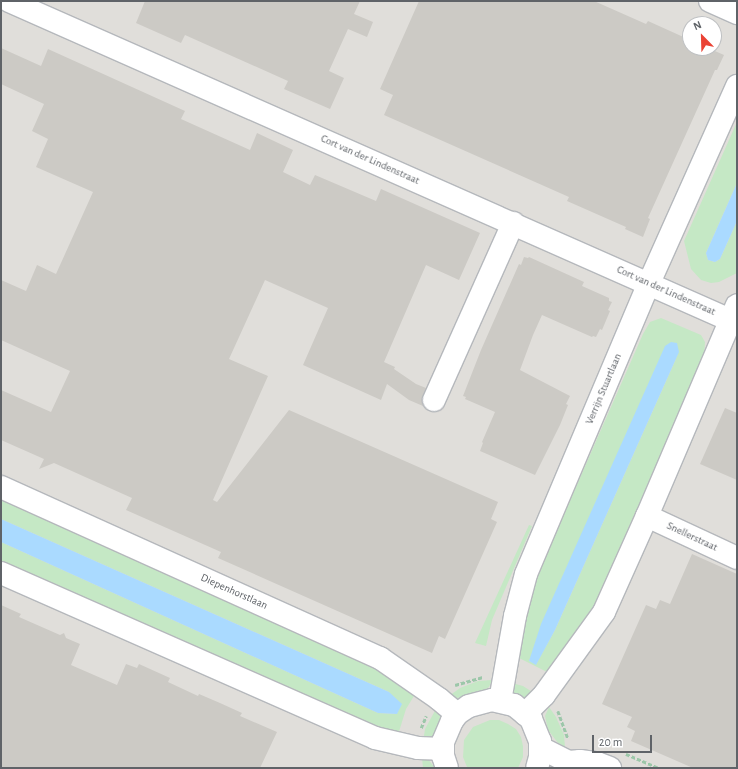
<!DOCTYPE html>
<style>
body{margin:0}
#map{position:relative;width:738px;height:769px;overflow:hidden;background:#f1efe8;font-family:"Alegreya Sans",sans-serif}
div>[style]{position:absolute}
.industrial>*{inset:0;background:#e0deda}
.green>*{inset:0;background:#c5e8c5}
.water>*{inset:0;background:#aadaff}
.building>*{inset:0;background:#cccac5}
.path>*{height:2.5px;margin-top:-1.25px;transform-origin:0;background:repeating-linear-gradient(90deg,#9cc7a9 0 4px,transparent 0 6px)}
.roads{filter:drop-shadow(1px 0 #b5b8bc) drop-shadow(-1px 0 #b5b8bc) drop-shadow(0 1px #b5b8bc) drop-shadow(0 -1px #b5b8bc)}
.minor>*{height:22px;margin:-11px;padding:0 11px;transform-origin:11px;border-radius:11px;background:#fff}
span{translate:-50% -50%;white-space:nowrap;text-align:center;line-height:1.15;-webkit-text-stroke:3px #fff;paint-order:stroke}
.street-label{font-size:11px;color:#5f6368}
.frame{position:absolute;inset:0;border:2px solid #5f6368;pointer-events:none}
.north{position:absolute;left:682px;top:16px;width:40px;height:40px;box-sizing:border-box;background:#fff;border:1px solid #bfc1c3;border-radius:50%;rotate:337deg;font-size:11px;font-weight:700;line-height:16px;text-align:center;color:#5f6368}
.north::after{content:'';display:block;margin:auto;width:14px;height:18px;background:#ea4335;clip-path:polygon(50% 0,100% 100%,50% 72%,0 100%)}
.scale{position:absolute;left:592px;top:735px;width:60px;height:18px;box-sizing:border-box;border:2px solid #5f6368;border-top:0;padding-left:5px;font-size:12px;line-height:14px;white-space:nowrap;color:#5f6368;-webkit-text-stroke:3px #fff;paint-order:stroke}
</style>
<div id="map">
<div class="industrial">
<i style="clip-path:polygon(evenodd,1px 1px,737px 1px,737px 768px,1px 768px,1px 1px,690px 24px,714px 24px,714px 48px,690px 48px,690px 24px)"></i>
</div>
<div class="green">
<i style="clip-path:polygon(737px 122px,737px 183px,706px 253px,708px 260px,715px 262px,720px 259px,737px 221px,737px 273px,719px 282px,711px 283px,701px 280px,691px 269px,684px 241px)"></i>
<i style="clip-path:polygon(evenodd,661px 318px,701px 335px,705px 342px,704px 359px,613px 563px,617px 567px,596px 606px,549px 673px,513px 655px,525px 603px,643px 334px,650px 322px,661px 318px,679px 352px,555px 630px,536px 664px,529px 661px,679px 352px)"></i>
<i style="clip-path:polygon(1px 497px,369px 661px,417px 691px,406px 709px,397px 738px,1px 566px,1px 542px,378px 713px,397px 714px,389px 692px,1px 519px)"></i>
<i style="clip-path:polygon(529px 525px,532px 526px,492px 620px,486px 646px,475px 643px)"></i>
<i style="clip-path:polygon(492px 680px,489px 687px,475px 696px,457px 698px,449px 696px,460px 688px,478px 681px)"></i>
<i style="clip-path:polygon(508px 682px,523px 686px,534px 693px,527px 702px,508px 696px)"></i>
<i style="clip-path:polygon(437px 707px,446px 712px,436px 741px,423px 742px,425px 729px)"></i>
<i style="clip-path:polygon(549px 707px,556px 717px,564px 735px,565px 747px,558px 743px,548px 730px,545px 716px)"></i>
<i style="clip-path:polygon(490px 720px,499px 720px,508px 724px,516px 729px,521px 737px,523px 746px,523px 757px,518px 768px,467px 767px,463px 757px,464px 740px,473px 727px)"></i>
<i style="clip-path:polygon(422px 758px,428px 759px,435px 768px,423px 768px)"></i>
</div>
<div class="water">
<i style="clip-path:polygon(737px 183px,737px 221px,720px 259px,715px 262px,708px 260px,706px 253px)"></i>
<i style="clip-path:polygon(671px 342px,677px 343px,679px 352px,555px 630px,536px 665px,529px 661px,541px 624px,665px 346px)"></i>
<i style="clip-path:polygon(1px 519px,389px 692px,402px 704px,397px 714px,378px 713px,1px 542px)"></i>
</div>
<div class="building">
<i style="clip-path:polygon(145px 1px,360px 1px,354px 14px,373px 22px,367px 37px,348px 29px,329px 71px,344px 78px,330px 109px,284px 89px,288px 81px,214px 48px,185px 35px,181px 43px,136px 23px)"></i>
<i style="clip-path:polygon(419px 1px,594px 1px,646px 24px,648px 21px,690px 40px,690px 48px,708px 48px,724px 55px,717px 70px,715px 70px,648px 218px,650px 219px,643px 237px,625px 229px,626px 227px,567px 201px,569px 197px,384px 115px,393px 95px,380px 89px)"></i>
<i style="clip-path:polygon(1px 48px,41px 66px,48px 49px,185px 111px,181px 119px,250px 150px,257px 133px,293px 150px,283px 172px,310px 185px,315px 175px,376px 201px,381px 189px,480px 233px,459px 280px,426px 265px,384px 362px,395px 367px,394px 369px,416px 384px,426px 388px,422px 401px,423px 406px,409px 400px,387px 384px,381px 400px,303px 365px,328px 308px,265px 280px,229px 359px,268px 376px,213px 500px,217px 502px,289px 410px,498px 502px,491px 519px,497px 522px,445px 639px,439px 636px,432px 653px,218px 558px,221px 552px,126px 510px,132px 498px,54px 463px,39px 469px,44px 459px,1px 440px,1px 390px,51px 412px,70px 371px,1px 340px,1px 280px,26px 291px,37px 265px,56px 274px,93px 192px,36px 167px,48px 139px,32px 131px,44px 104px,1px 84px)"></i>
<i style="clip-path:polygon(524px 257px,528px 258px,529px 257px,584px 282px,582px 286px,609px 298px,609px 301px,612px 302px,608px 310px,610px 311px,602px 330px,600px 329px,596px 337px,593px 336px,592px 337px,542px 315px,533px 335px,520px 370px,570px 396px,566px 404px,568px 405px,560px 425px,535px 475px,480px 451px,483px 443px,482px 442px,495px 412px,465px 399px,466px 397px,463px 396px,481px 350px,519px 264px,521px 265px)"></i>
<i style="clip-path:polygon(725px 408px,737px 413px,737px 480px,700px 464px)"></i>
<i style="clip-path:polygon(692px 554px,737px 574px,737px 768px,693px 768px,631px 741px,635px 731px,627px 727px,632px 717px,602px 704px,646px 605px,656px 609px,660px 600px,670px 604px)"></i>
<i style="clip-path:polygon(1px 605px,21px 614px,19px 617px,60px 635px,64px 633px,66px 638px,80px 644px,71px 665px,117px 685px,126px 664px,137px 668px,139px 664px,170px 678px,168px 682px,198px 696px,199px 694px,220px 703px,242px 713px,240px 716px,277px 732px,260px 768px,1px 768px)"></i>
</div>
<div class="path">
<i style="left:455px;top:685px;width:29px;rotate:-16deg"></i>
<i style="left:558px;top:711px;width:29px;rotate:70deg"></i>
<i style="left:421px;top:728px;width:13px;rotate:-67deg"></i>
<i style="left:626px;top:754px;width:36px;rotate:23deg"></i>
</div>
<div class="roads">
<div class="minor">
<i style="left:9px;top:1px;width:788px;rotate:23.87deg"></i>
<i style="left:710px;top:1px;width:30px;rotate:24deg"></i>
<i style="left:434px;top:400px;width:194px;rotate:-65.9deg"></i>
<i style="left:1px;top:487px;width:416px;rotate:24.3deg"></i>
<i style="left:380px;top:658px;width:72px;rotate:34.8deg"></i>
<i style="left:439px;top:699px;width:23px;rotate:40deg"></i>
<i style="left:647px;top:516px;width:99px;rotate:25deg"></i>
<i style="left:1px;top:573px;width:409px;rotate:23.8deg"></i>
<i style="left:375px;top:738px;width:44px;rotate:13.1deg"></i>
<i style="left:418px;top:748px;width:25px;rotate:2deg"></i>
<i style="left:500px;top:701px;width:86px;rotate:-80deg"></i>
<i style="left:515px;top:616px;width:43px;rotate:-75.3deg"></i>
<i style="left:526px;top:574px;width:316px;rotate:-67.1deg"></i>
<i style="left:649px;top:283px;width:216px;rotate:-65.9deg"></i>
<i style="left:525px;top:714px;width:27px;rotate:-45deg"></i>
<i style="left:544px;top:695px;width:102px;rotate:-54.1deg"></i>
<i style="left:604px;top:612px;width:105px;rotate:-65.9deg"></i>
<i style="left:647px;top:516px;width:229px;rotate:-66.9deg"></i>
<i style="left:541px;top:748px;width:31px;rotate:27deg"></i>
<i style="left:569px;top:762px;width:11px;rotate:-5deg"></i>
<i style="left:580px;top:761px;width:17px;rotate:7deg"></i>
<i style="left:597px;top:763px;width:14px;rotate:21deg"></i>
<i style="left:447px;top:768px;width:13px;rotate:-108deg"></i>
<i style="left:443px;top:756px;width:14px;rotate:-90deg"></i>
<i style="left:443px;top:742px;width:23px;rotate:-67deg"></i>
<i style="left:452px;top:721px;width:9px;rotate:-54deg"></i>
<i style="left:457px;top:714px;width:14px;rotate:-34deg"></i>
<i style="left:469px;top:706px;width:24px;rotate:-15deg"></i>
<i style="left:492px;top:700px;width:23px;rotate:13deg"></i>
<i style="left:514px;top:705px;width:22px;rotate:39deg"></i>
<i style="left:531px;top:719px;width:24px;rotate:68deg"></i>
<i style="left:540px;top:741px;width:16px;rotate:90deg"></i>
<i style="left:540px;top:757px;width:11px;rotate:105deg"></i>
</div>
</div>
<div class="street-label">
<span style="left:370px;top:160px;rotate:24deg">Cort van der Lindenstraat</span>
<span style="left:666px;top:291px;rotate:24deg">Cort van der Lindenstraat</span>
<span style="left:604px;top:389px;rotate:-67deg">Verrijn Stuartlaan</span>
<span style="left:692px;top:537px;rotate:25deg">Snellerstraat</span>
<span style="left:234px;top:592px;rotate:24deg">Diepenhorstlaan</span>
</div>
<div class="frame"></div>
<div class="north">N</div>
<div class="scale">20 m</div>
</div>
